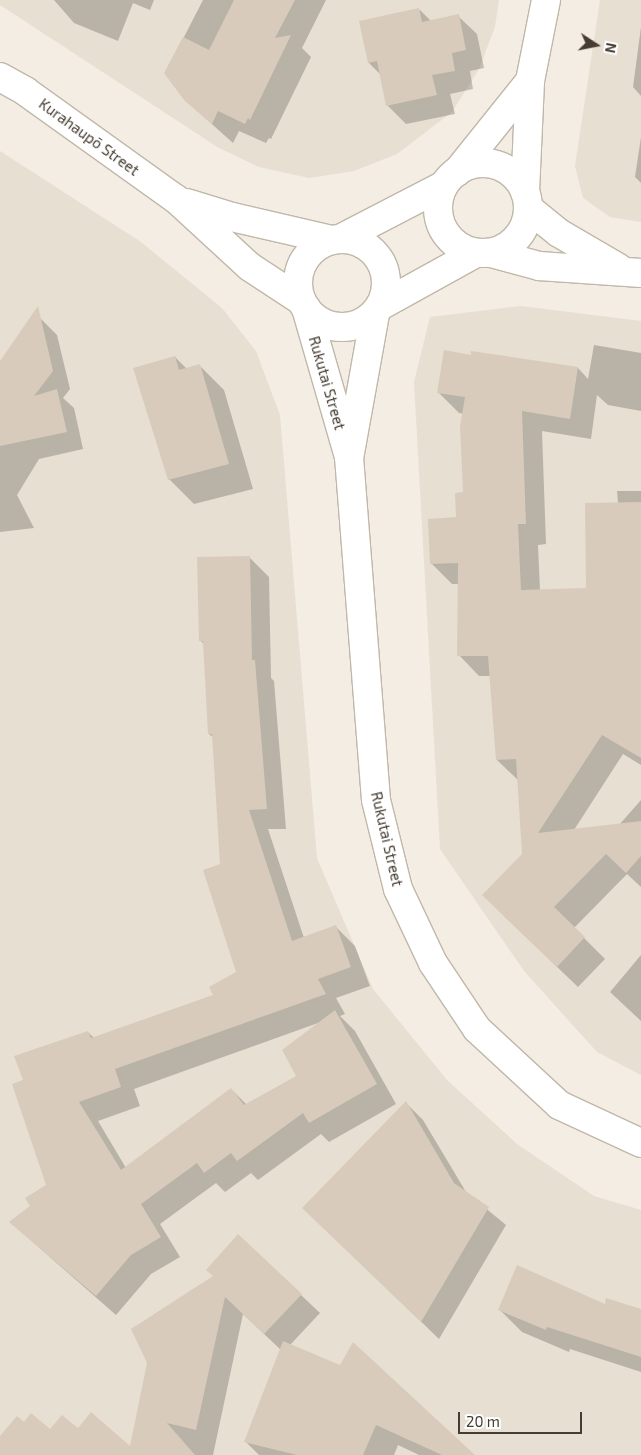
<!DOCTYPE html>
<meta charset="utf-8">
<style>
body{margin:0}
#map{position:relative;width:641px;height:1455px;overflow:hidden;background:#f3ede3;font-family:"Exo 2",sans-serif}
div>[style]{position:absolute}
.residential>*{inset:0;background:#e7dfd1}
.shadow>*{inset:0;background:#0003}
.building>*{inset:0;background:#d8cbbb}
.roads{filter:drop-shadow(1px 0 #c1b7a8) drop-shadow(-1px 0 #c1b7a8) drop-shadow(0 1px #c1b7a8) drop-shadow(0 -1px #c1b7a8)}
.street>*{height:28px;margin:-14px;padding:0 14px;transform-origin:14px;border-radius:14px;background:#fff}
.street>.ring{margin:-14px;padding:0;box-sizing:content-box;background:none;border:28px solid #fff;border-radius:50%}
span{translate:-50% -50%;white-space:nowrap;text-align:center;line-height:1.15;-webkit-text-stroke:4.5px #fff;paint-order:stroke}
.street-label{font-size:15px;color:#453d33}
.north{position:absolute;left:571px;top:20px;width:50px;height:50px;-webkit-text-stroke:4px #fff;paint-order:stroke;rotate:101deg;font-size:14px;font-weight:700;line-height:20px;text-align:center;color:#453d33}
.north::after{content:'';display:block;margin:auto;width:18px;height:22px;background:#453d33;clip-path:polygon(50% 0,100% 100%,50% 72%,0 100%)}
.scale{position:absolute;left:458px;top:1412px;width:124px;height:22px;box-sizing:border-box;border:2px solid #453d33;border-top:0;padding-left:6px;font-size:15px;line-height:18px;white-space:nowrap;color:#453d33;-webkit-text-stroke:4px #fff;paint-order:stroke}
</style>
<div id="map">
<div class="residential">
<i style="clip-path:polygon(0 0,499px 0,495px 27px,479px 69px,452px 112px,397px 154px,354px 171px,309px 178px,259px 167px,219px 148px,0 5px)"></i>
<i style="clip-path:polygon(600px 0,641px 0,641px 222px,610px 217px,583px 198px,575px 166px)"></i>
<i style="clip-path:polygon(0 151px,141px 242px,222px 308px,256px 351px,280px 415px,317px 858px,373px 989px,447px 1080px,517px 1144px,594px 1196px,641px 1210px,641px 1455px,0 1455px)"></i>
<i style="clip-path:polygon(521px 306px,641px 321px,641px 1075px,597px 1052px,524px 971px,440px 849px,414px 382px,430px 317px)"></i>
</div>
<div class="shadow">
<i style="clip-path:polygon(54px 0,154px 0,150px 10px,133px 3px,118px 41px,74px 23px)"></i>
<i style="clip-path:polygon(203px 0,326px 0,302px 48px,311px 57px,271px 139px,269px 138px,266px 143px,239px 131px,233px 143px,185px 100px,166px 72px)"></i>
<i style="clip-path:polygon(420px 10px,431px 21px,458px 16px,477px 34px,484px 68px,470px 71px,473px 89px,450px 94px,455px 114px,406px 124px,387px 105px,381px 75px,369px 63px,361px 22px)"></i>
<i style="clip-path:polygon(641px 27px,641px 96px,633px 87px)"></i>
<i style="clip-path:polygon(641px 137px,641px 183px,635px 177px)"></i>
<i style="clip-path:polygon(40px 318px,57px 335px,70px 389px,63px 398px,74px 408px,83px 449px,39px 459px,17px 495px,34px 528px,0 532px,0 379px)"></i>
<i style="clip-path:polygon(594px 345px,641px 353px,641px 411px,608px 405px,597px 395px,591px 439px,542px 431px,546px 544px,538px 545px,540px 590px,588px 589px,618px 503px,617px 491px,641px 491px,641px 765px,623px 754px,574px 830px,619px 825px,641px 800px,641px 887px,627px 874px,574px 928px,605px 959px,578px 987px,504px 916px,523px 854px,518px 780px,497px 760px,491px 676px,479px 676px,459px 655px,459px 584px,452px 584px,431px 563px,458px 519px,464px 493px,464px 414px,459px 413px,438px 392px,578px 368px,588px 379px)"></i>
<i style="clip-path:polygon(175px 357px,187px 369px,199px 365px,224px 390px,253px 489px,194px 504px,169px 479px)"></i>
<i style="clip-path:polygon(evenodd,249px 557px,269px 577px,271px 678px,274px 681px,286px 829px,268px 829px,304px 938px,335px 926px,355px 946px,370px 986px,336px 998px,345px 1014px,340px 1016px,355px 1031px,396px 1104px,329px 1142px,321px 1134px,258px 1180px,251px 1173px,225px 1192px,216px 1183px,160px 1224px,180px 1257px,151px 1274px,116px 1315px,10px 1222px,32px 1206px,48px 1185px,25px 1081px,88px 1032px,94px 1038px,215px 995px,238px 973px,221px 865px,214px 738px,209px 734px,205px 645px,200px 640px,249px 557px,318px 1023px,298px 1076px,247px 1105px,231px 1089px,126px 1168px,98px 1121px,140px 1106px,134px 1089px,318px 1023px)"></i>
<i style="clip-path:polygon(641px 955px,641px 1021px,610px 992px)"></i>
<i style="clip-path:polygon(406px 1103px,423px 1120px,466px 1192px,506px 1225px,439px 1339px,321px 1225px)"></i>
<i style="clip-path:polygon(214px 1276px,301px 1295px,320px 1313px,290px 1345px,473px 1455px,419px 1455px,398px 1445px,394px 1455px,259px 1455px,246px 1442px,281px 1350px,243px 1314px,213px 1455px,0 1455px,0 1437px,24px 1424px,50px 1431px,78px 1430px,131px 1449px)"></i>
<i style="clip-path:polygon(605px 1305px,641px 1310px,641px 1372px,570px 1349px,569px 1352px,522px 1332px,499px 1309px)"></i>
</div>
<div class="building">
<i style="clip-path:polygon(234px 0,295px 0,275px 38px,291px 35px,250px 120px,248px 118px,245px 124px,218px 111px,212px 124px,184px 100px,164px 73px,183px 37px,209px 50px)"></i>
<i style="clip-path:polygon(419px 8px,422px 22px,459px 14px,466px 50px,452px 53px,455px 71px,432px 75px,437px 95px,386px 106px,377px 61px,368px 63px,359px 21px)"></i>
<i style="clip-path:polygon(38px 306px,53px 371px,34px 396px,57px 389px,67px 432px,0 446px,0 361px)"></i>
<i style="clip-path:polygon(444px 350px,471px 355px,471px 351px,578px 367px,570px 419px,522px 411px,526px 524px,518px 524px,521px 590px,586px 588px,585px 503px,641px 502px,641px 758px,602px 735px,538px 833px,641px 821px,641px 856px,626px 873px,606px 854px,554px 907px,585px 937px,557px 967px,482px 895px,522px 854px,516px 759px,496px 760px,488px 656px,457px 656px,458px 563px,430px 564px,428px 519px,456px 517px,455px 493px,463px 492px,460px 426px,465px 397px,437px 393px)"></i>
<i style="clip-path:polygon(175px 356px,179px 370px,200px 364px,229px 464px,168px 480px,133px 368px)"></i>
<i style="clip-path:polygon(250px 556px,252px 660px,255px 660px,267px 809px,249px 810px,292px 941px,336px 925px,351px 967px,318px 979px,326px 994px,115px 1069px,121px 1087px,79px 1102px,121px 1170px,231px 1088px,244px 1105px,296px 1076px,282px 1050px,335px 1010px,377px 1084px,309px 1123px,303px 1113px,237px 1161px,231px 1153px,204px 1173px,197px 1163px,141px 1204px,161px 1237px,131px 1255px,96px 1296px,9px 1222px,30px 1206px,25px 1198px,46px 1185px,12px 1084px,23px 1080px,14px 1056px,88px 1031px,91px 1038px,213px 995px,209px 987px,236px 972px,203px 870px,220px 864px,212px 734px,208px 734px,203px 641px,199px 641px,197px 557px)"></i>
<i style="clip-path:polygon(406px 1101px,454px 1183px,489px 1207px,421px 1322px,302px 1208px)"></i>
<i style="clip-path:polygon(238px 1234px,302px 1294px,264px 1334px,225px 1297px,196px 1430px,167px 1423px,195px 1455px,0 1455px,0 1436px,17px 1416px,24px 1422px,31px 1413px,50px 1429px,62px 1415px,78px 1428px,91px 1412px,130px 1446px,147px 1363px,131px 1329px,213px 1276px,206px 1270px)"></i>
<i style="clip-path:polygon(517px 1265px,605px 1304px,606px 1298px,641px 1309px,641px 1357px,547px 1327px,546px 1330px,498px 1310px)"></i>
<i style="clip-path:polygon(283px 1341px,340px 1365px,353px 1342px,475px 1455px,442px 1455px,376px 1425px,363px 1455px,297px 1455px,244px 1442px)"></i>
</div>
<div class="roads">
<div class="street">
<i style="left:0;top:77px;width:29px;rotate:29deg"></i>
<i style="left:25px;top:91px;width:186px;rotate:35.6deg"></i>
<i style="left:176px;top:199px;width:100px;rotate:42.6deg"></i>
<i style="left:250px;top:267px;width:62px;rotate:33.2deg"></i>
<i class="ring" style="left:438px;top:163px;width:62px;height:62px"></i>
<i style="left:457px;top:172px;width:117px;rotate:-51.3deg"></i>
<i style="left:525px;top:192px;width:111px;rotate:-87.4deg"></i>
<i style="left:530px;top:81px;width:83px;rotate:-78.8deg"></i>
<i style="left:187px;top:203px;width:47px;rotate:17.3deg"></i>
<i style="left:232px;top:217px;width:103px;rotate:13deg"></i>
<i style="left:528px;top:208px;width:40px;rotate:39deg"></i>
<i style="left:559px;top:233px;width:69px;rotate:30.3deg"></i>
<i class="ring" style="left:298px;top:239px;width:60px;height:60px"></i>
<i style="left:340px;top:239px;width:117px;rotate:-27.4deg"></i>
<i style="left:491px;top:253px;width:50px;rotate:15.2deg"></i>
<i style="left:539px;top:266px;width:102px;rotate:3.9deg"></i>
<i style="left:380px;top:306px;width:110px;rotate:-28.9deg"></i>
<i style="left:306px;top:308px;width:155px;rotate:73.9deg"></i>
<i style="left:349px;top:457px;width:344px;rotate:85.5deg"></i>
<i style="left:376px;top:800px;width:92px;rotate:76.1deg"></i>
<i style="left:398px;top:889px;width:82px;rotate:64.7deg"></i>
<i style="left:433px;top:963px;width:79px;rotate:56.3deg"></i>
<i style="left:477px;top:1029px;width:112px;rotate:42.8deg"></i>
<i style="left:559px;top:1105px;width:90px;rotate:24.9deg"></i>
<i style="left:350px;top:453px;width:141px;rotate:-79.8deg"></i>
</div>
</div>
<div class="street-label">
<span style="left:89px;top:137px;rotate:36deg">Kurahaupō Street</span>
<span style="left:327px;top:383px;rotate:74deg">Rukutai Street</span>
<span style="left:387px;top:839px;rotate:77deg">Rukutai Street</span>
</div>
<div class="north">N</div>
<div class="scale">20 m</div>
</div>
